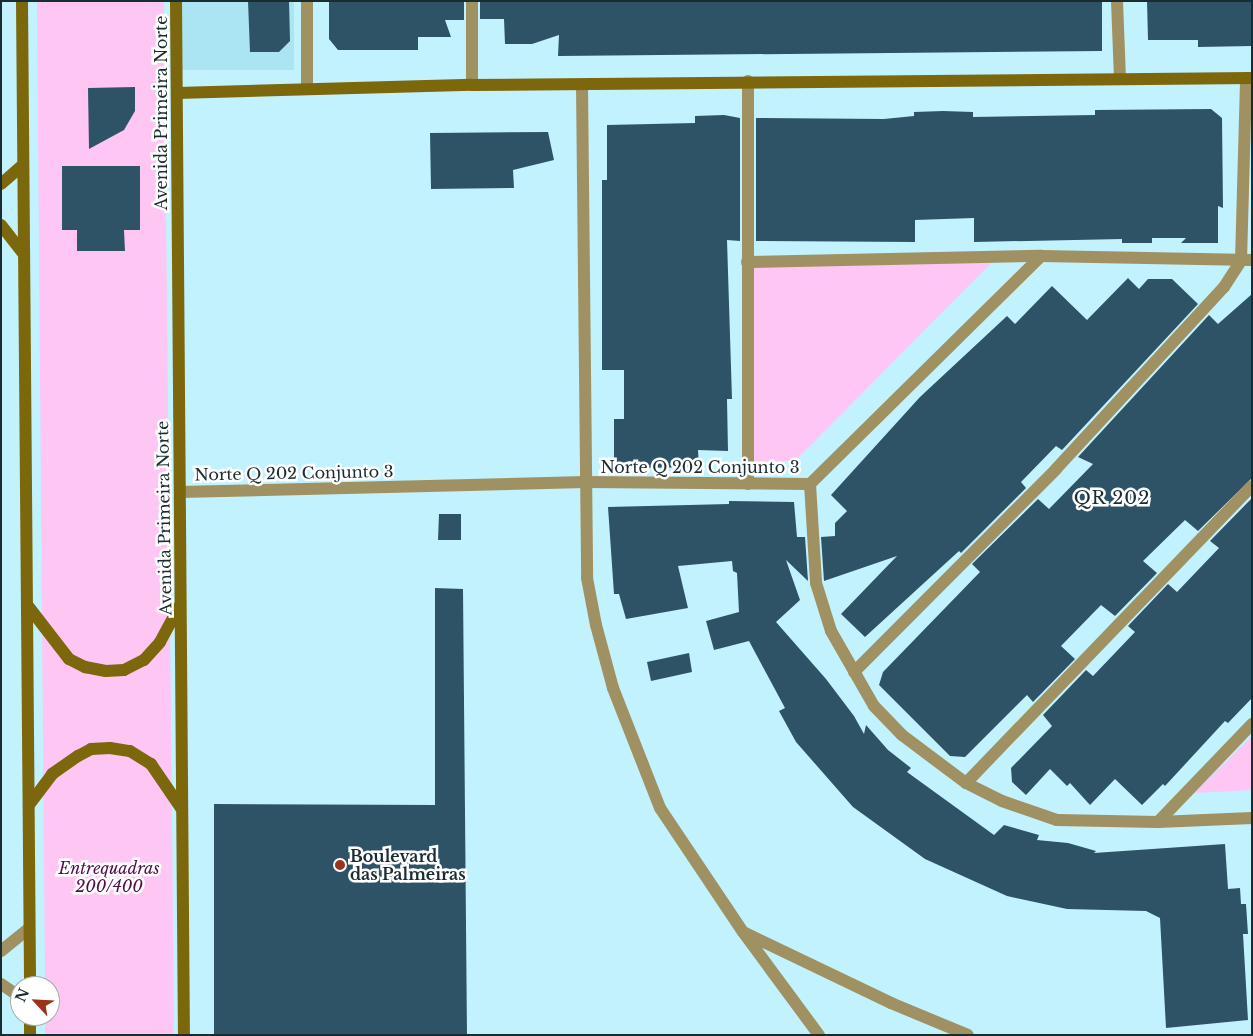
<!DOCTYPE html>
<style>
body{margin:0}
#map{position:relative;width:1253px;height:1036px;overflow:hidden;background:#c1f2fe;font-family:"Libre Baskerville",serif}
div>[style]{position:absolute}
.built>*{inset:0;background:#abe4f2}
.green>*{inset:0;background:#fec6f2}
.building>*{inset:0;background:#2f5366}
.street>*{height:12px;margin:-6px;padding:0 6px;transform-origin:6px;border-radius:6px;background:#9f9161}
.secondary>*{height:12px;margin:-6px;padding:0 6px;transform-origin:6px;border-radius:6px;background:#7c670c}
.dots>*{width:14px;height:14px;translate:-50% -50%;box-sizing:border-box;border:2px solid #fff;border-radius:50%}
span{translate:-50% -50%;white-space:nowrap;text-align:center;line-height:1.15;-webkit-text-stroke:5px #fff;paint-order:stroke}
.street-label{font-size:16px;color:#192d31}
.poi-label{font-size:16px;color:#192d31;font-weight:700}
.left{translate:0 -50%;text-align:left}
.park-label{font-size:16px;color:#500d48;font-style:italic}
.neighbourhood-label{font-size:18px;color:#192d31;letter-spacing:1px}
.frame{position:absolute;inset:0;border:2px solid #192d31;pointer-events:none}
.north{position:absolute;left:10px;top:976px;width:50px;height:50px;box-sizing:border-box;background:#fff;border:1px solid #a3abad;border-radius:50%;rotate:295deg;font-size:14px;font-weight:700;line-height:20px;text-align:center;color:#192d31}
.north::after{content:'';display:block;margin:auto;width:18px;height:22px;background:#9b321b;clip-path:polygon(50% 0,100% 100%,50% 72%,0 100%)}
</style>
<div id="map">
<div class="built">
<i style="clip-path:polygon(171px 1px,294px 1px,294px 70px,172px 70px)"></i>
</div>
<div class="green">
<i style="clip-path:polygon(37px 1px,164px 1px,174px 1035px,45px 1035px,45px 1016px,50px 1016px,50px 986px,45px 986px)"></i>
<i style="clip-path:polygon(993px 261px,795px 461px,748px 461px,754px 263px)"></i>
<i style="clip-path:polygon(1252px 736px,1252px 790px,1194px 793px)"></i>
</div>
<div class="building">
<i style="clip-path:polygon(248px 1px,289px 1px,290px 41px,279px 52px,250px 52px)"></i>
<i style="clip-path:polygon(329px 1px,464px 1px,464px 20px,445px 20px,451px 37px,418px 37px,418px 50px,338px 50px,329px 39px)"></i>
<i style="clip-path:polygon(480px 1px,1102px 1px,1102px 51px,558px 56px,559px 35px,532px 44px,505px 44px,504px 19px,480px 19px)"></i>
<i style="clip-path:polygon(1147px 1px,1252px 1px,1252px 46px,1198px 47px,1198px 40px,1148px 40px)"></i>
<i style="clip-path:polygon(135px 87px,135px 111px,124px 130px,89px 149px,88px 88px)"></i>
<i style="clip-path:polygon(1211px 109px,1222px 118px,1223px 208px,1218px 206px,1218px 243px,1181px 243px,1186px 238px,1152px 238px,1152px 243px,1122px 243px,1122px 239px,974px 242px,974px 218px,915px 220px,915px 242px,756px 241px,756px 118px,884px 119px,914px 116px,914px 112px,943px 111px,973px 112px,973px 117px,1032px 116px,1095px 115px,1095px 110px)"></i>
<i style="clip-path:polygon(724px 115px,740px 118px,740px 241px,727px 240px,732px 399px,727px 399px,728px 451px,698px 450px,699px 467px,639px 468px,639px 463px,614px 463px,614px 419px,624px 419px,624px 370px,602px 370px,602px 180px,607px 180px,607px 125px,695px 123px,695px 116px)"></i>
<i style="clip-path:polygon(548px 132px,554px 160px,513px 170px,514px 188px,431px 189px,430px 133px)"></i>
<i style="clip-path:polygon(62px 166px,140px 166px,140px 230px,124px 230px,125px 251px,77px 251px,77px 230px,62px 230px)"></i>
<i style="clip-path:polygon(1128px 278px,1139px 289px,1148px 279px,1172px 279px,1198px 304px,1062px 450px,1056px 446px,1021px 482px,1026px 488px,961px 553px,959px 551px,865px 637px,841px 614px,897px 556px,824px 581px,821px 537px,835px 536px,835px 523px,847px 511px,831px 495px,920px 397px,1007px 316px,1015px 324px,1052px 286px,1087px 320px)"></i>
<i style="clip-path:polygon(1252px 294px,1252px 478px,1198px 531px,1185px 520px,1143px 561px,1157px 573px,1115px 616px,1101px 605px,1061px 646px,1075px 659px,1033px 702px,1027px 695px,965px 757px,950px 756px,879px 685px,883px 672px,980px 572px,972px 564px,1038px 499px,1049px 509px,1093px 464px,1078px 457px,1209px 315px,1218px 324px)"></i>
<i style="clip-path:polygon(1252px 498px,1252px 698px,1228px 723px,1225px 721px,1165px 786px,1163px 784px,1142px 805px,1115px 779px,1090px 805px,1070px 783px,1067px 786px,1050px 769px,1026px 795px,1012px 782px,1011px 768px,1052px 726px,1043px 715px,1086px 670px,1093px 676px,1135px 632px,1128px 626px,1168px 584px,1177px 592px,1219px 548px,1210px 541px)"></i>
<i style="clip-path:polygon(729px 501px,794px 502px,797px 537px,805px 537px,808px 581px,786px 560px,800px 600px,776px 622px,826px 679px,854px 716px,864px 734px,866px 725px,888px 750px,911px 768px,907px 772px,994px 835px,1004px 825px,1039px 835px,1037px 840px,1068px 843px,1096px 851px,1094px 853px,1225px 844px,1228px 889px,1240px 888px,1241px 904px,1246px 904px,1248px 934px,1243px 934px,1248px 1020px,1166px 1028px,1160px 918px,1146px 911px,1067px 909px,1007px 896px,925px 859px,853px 807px,796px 742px,779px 711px,785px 708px,749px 641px,714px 650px,706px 621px,739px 612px,737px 573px,733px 571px,732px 561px,678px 566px,688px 608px,626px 619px,619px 594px,614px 594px,608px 507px,729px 504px)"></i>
<i style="clip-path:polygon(439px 514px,461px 514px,461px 540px,438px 540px)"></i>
<i style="clip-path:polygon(435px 588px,463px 589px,467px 1035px,214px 1035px,214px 804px,435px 805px)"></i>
<i style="clip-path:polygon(689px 653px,692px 672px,651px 681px,647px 662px)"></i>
</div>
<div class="street">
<i style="left:307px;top:1px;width:88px;rotate:90deg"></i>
<i style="left:1117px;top:1px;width:77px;rotate:87.8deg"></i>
<i style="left:748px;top:81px;width:403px;rotate:90deg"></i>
<i style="left:472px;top:85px;width:84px;rotate:-90deg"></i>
<i style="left:582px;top:85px;width:493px;rotate:89.4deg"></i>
<i style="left:587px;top:578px;width:48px;rotate:79.2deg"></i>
<i style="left:596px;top:625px;width:65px;rotate:74.9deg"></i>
<i style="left:613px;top:688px;width:129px;rotate:68.6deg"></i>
<i style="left:660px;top:808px;width:149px;rotate:56.2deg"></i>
<i style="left:743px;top:932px;width:128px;rotate:53.6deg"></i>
<i style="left:747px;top:262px;width:294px;rotate:-1.2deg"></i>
<i style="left:1041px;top:256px;width:211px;rotate:1.1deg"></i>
<i style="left:810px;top:484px;width:325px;rotate:-44.6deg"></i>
<i style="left:180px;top:492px;width:405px;rotate:-1.4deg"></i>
<i style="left:585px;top:482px;width:225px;rotate:0.5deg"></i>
<i style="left:810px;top:484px;width:99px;rotate:86.5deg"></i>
<i style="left:816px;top:583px;width:50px;rotate:72.6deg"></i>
<i style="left:831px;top:631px;width:86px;rotate:60.2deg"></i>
<i style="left:874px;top:706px;width:40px;rotate:46deg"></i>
<i style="left:902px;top:735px;width:80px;rotate:36.9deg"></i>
<i style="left:966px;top:783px;width:40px;rotate:26.6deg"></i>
<i style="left:1002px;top:801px;width:58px;rotate:19.1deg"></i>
<i style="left:1057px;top:820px;width:101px;rotate:1.1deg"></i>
<i style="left:1158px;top:822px;width:94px;rotate:-2.4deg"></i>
<i style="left:854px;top:672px;width:286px;rotate:-45.1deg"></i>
<i style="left:1056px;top:469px;width:248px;rotate:-47.3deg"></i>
<i style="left:1224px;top:287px;width:31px;rotate:-57deg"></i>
<i style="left:1241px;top:261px;width:183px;rotate:-88.4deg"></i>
<i style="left:966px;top:783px;width:412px;rotate:-46.1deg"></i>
<i style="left:1158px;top:822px;width:136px;rotate:-46.2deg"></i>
<i style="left:745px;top:933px;width:162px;rotate:25.6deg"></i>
<i style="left:891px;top:1003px;width:83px;rotate:22.6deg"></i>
<i style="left:1px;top:951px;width:36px;rotate:-39deg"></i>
<i style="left:1px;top:984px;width:23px;rotate:34deg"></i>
</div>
<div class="secondary">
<i style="left:22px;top:1px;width:985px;rotate:89.53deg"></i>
<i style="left:176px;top:1px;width:1034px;rotate:89.56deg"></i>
<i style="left:177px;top:93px;width:295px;rotate:-1.6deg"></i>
<i style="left:472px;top:85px;width:780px;rotate:-0.51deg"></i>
<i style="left:1px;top:184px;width:28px;rotate:-41deg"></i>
<i style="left:1px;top:225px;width:37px;rotate:52deg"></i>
<i style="left:28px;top:606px;width:67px;rotate:52.3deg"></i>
<i style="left:69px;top:659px;width:18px;rotate:27deg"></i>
<i style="left:85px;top:667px;width:21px;rotate:11deg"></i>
<i style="left:106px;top:671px;width:18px;rotate:-3deg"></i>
<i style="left:124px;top:670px;width:22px;rotate:-27deg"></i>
<i style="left:144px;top:660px;width:24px;rotate:-48deg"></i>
<i style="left:160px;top:642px;width:42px;rotate:-61.6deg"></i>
<i style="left:29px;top:805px;width:39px;rotate:-53deg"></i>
<i style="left:52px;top:774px;width:32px;rotate:-35deg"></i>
<i style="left:78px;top:756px;width:15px;rotate:-28deg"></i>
<i style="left:91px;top:749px;width:19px;rotate:-3deg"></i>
<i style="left:110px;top:748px;width:20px;rotate:9deg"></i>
<i style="left:130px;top:751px;width:25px;rotate:32deg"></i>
<i style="left:151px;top:764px;width:53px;rotate:55.7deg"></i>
<i style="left:30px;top:1016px;width:19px;rotate:90deg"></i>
</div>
<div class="dots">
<i style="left:340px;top:865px;background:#9b321b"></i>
</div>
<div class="street-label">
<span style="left:161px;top:113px;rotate:-90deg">Avenida Primeira Norte</span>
<span style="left:700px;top:467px">Norte Q 202 Conjunto 3</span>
<span style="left:294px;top:473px;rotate:-1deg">Norte Q 202 Conjunto 3</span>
<span style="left:164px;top:518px;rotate:-91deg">Avenida Primeira Norte</span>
</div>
<div class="poi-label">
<span class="left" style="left:350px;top:865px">Boulevard<br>das Palmeiras</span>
</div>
<div class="park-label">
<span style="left:109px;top:877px">Entrequadras<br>200/400</span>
</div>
<div class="neighbourhood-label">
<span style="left:1112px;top:498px">QR 202</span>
</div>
<div class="frame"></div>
<div class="north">N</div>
</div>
